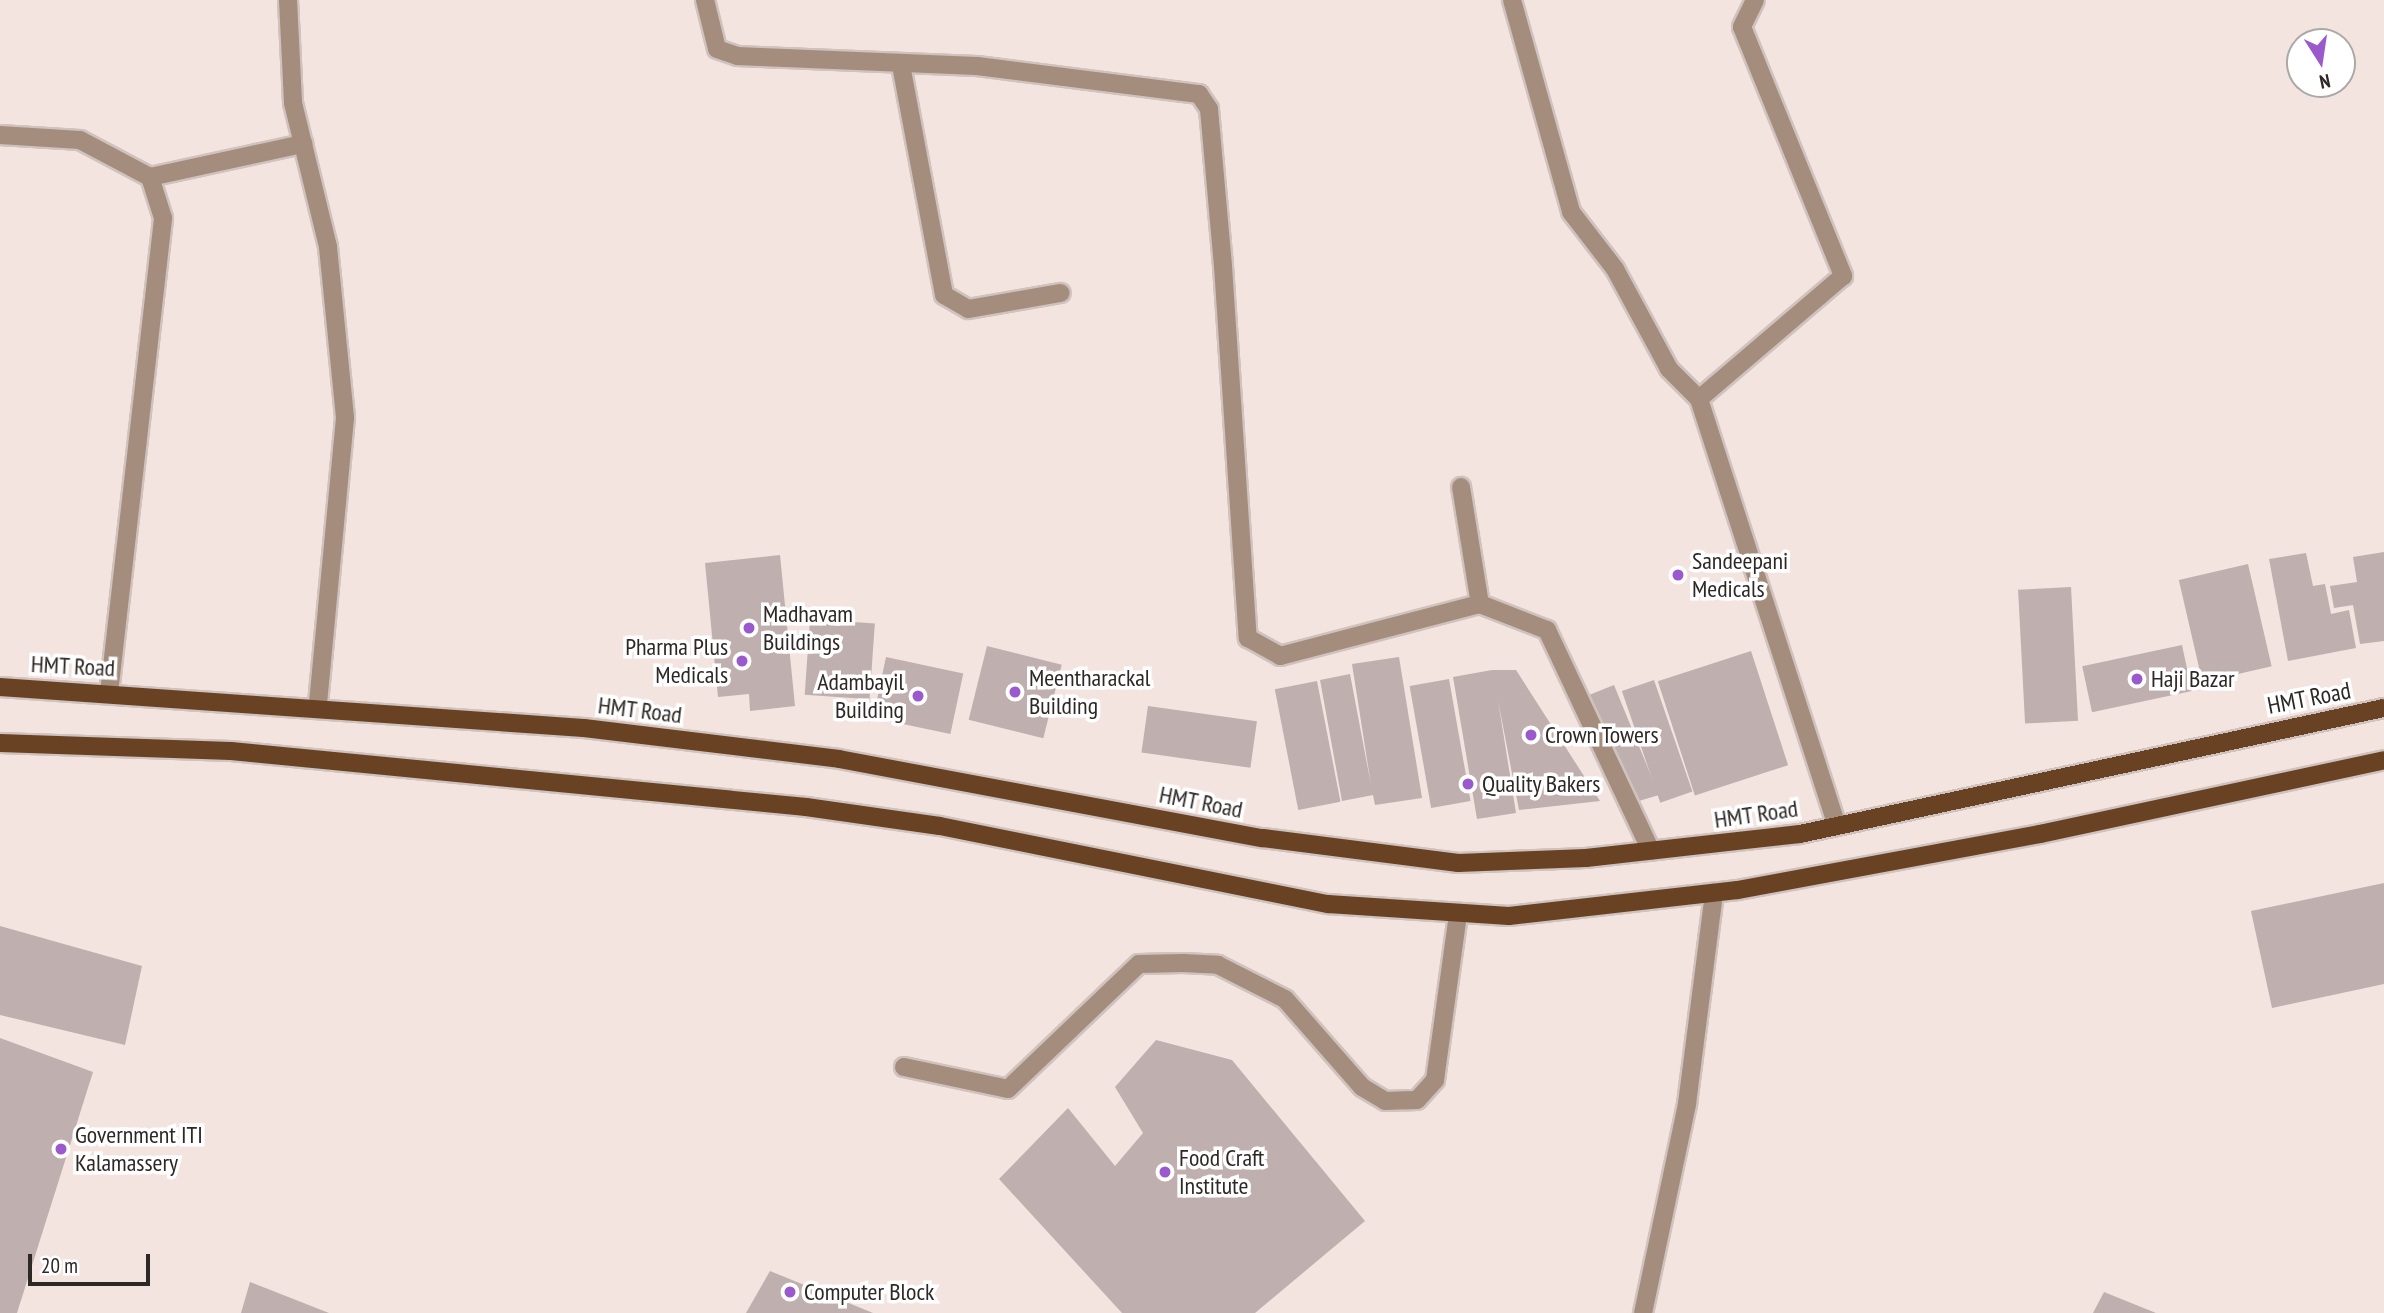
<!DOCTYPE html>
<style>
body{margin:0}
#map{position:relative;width:2384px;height:1313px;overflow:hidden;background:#f4e4df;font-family:"PT Sans Narrow",sans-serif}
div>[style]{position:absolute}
.building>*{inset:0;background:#bfafae;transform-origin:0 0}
.roads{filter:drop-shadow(2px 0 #d0c2be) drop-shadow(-2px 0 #d0c2be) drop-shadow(0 2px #d0c2be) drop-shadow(0 -2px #d0c2be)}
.lane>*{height:18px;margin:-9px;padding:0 9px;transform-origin:9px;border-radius:9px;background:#a48d7c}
.street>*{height:18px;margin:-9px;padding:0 9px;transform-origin:9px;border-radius:9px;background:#a48d7c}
.primary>*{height:18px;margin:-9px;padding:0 9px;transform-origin:9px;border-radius:9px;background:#694223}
.dots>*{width:19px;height:19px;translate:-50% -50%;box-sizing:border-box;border:4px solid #fff;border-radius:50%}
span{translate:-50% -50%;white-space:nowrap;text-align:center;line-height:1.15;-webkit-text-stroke:7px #fff;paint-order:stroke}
.poi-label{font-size:24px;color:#2d2725}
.left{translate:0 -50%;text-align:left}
.right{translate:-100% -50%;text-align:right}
.street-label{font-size:24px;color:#2d2725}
.north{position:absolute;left:2286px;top:28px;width:70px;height:70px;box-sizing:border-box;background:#fff;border:2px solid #aba9a8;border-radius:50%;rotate:168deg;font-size:19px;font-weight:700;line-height:28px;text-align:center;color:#2d2725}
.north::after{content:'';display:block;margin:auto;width:24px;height:32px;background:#9b59ce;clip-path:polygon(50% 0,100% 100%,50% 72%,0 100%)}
.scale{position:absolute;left:28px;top:1254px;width:122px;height:32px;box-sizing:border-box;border:4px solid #2d2725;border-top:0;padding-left:9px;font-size:21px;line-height:24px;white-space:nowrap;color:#2d2725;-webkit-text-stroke:5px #fff;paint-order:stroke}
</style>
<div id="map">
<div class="building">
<i style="clip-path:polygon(2384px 552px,2384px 641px,2360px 644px,2353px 605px,2334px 608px,2330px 586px,2357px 582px,2353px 557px)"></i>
<i style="clip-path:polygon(2306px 553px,2313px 586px,2325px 584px,2331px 614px,2349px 610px,2356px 648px,2288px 661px,2269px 559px)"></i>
<i style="clip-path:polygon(780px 555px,795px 706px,750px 711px,749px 694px,718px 697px,705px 563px)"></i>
<i style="left:2248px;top:564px;width:105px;height:71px;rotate:77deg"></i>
<i style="left:2071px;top:587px;width:134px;height:53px;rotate:87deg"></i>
<i style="left:810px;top:619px;width:65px;height:76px;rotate:4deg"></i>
<i style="left:2182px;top:645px;width:47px;height:102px;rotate:78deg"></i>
<i style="left:987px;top:646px;width:77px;height:76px;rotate:14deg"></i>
<i style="left:1751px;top:651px;width:120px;height:98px;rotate:72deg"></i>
<i style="left:886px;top:657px;width:79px;height:62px;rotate:12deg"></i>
<i style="clip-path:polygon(1399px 657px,1422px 798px,1375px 805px,1373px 795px,1342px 801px,1320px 680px,1350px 674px,1371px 785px,1352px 664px)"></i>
<i style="clip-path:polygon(1492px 670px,1516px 670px,1600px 801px,1519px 810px,1498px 700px,1516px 813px,1477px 819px,1453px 677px)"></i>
<i style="left:1449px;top:679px;width:124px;height:40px;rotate:80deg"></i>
<i style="left:1654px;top:680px;width:118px;height:34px;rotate:71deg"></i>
<i style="left:1317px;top:681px;width:123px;height:43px;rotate:79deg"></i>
<i style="clip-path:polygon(1614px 685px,1659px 795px,1632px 803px,1584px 697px)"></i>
<i style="left:1148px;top:706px;width:110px;height:47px;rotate:8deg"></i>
<i style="clip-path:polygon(2384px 883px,2384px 984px,2272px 1008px,2251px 911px)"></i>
<i style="clip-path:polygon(0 926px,142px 966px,125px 1045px,0 1015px)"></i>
<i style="clip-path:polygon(0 1038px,93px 1072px,17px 1313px,0 1313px)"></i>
<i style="clip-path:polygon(1156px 1040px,1232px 1060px,1365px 1221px,1255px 1313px,1122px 1313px,999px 1179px,1068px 1108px,1115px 1166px,1143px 1133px,1115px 1087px)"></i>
<i style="clip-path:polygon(770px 1271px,873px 1313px,746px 1313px)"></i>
<i style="clip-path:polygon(250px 1282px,329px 1313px,241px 1313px)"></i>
<i style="clip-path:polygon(2104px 1292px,2156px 1313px,2093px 1313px)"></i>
</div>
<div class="roads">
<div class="lane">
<i style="left:904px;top:1067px;width:106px;rotate:11.9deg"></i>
<i style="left:1008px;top:1089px;width:181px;rotate:-43.7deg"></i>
<i style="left:1139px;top:964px;width:44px;rotate:-1.3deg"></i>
<i style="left:1183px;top:963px;width:35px;rotate:3deg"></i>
<i style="left:1218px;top:965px;width:75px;rotate:26.9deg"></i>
<i style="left:1285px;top:999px;width:117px;rotate:48.8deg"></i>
<i style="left:1362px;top:1087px;width:27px;rotate:31deg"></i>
<i style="left:1385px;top:1101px;width:32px;rotate:-2deg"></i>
<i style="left:1417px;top:1100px;width:27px;rotate:-48deg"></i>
<i style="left:1435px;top:1080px;width:167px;rotate:-82.1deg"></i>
<i style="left:1643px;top:1313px;width:214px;rotate:-78.1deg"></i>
<i style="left:1687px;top:1104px;width:213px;rotate:-82.7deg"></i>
</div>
<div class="street">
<i style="left:288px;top:0;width:103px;rotate:87.2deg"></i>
<i style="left:293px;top:103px;width:148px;rotate:76.3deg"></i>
<i style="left:328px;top:247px;width:172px;rotate:84.3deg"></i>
<i style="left:345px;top:418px;width:289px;rotate:95.4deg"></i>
<i style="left:705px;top:0;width:50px;rotate:76.2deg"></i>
<i style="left:717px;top:49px;width:21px;rotate:19deg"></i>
<i style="left:737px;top:56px;width:240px;rotate:2.4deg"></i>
<i style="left:977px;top:66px;width:224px;rotate:7.2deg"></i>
<i style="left:1199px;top:94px;width:18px;rotate:56deg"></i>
<i style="left:1209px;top:109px;width:158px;rotate:84.9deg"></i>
<i style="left:1223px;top:266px;width:373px;rotate:86.2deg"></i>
<i style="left:1248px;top:638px;width:37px;rotate:29deg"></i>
<i style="left:1280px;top:656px;width:207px;rotate:-14.6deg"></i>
<i style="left:1480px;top:604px;width:72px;rotate:21.2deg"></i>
<i style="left:1547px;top:630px;width:244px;rotate:64.8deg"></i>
<i style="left:1512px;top:0;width:220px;rotate:74.4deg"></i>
<i style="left:1571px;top:212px;width:72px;rotate:52.3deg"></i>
<i style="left:1615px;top:269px;width:114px;rotate:61.6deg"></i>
<i style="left:1669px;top:369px;width:42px;rotate:45deg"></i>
<i style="left:1755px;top:0;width:30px;rotate:116deg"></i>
<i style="left:1742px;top:27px;width:269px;rotate:67.9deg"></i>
<i style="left:1843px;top:276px;width:189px;rotate:139.5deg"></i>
<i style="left:1699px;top:399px;width:449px;rotate:72.1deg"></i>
<i style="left:901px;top:65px;width:234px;rotate:79.4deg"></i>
<i style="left:944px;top:295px;width:28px;rotate:30deg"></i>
<i style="left:968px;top:309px;width:94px;rotate:-9.8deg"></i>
<i style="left:0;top:135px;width:80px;rotate:3.6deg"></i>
<i style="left:80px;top:140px;width:79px;rotate:27.9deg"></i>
<i style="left:150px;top:177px;width:157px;rotate:-12.2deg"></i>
<i style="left:1461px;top:487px;width:119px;rotate:80.8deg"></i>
<i style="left:109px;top:693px;width:478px;rotate:-83.5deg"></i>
<i style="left:163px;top:218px;width:43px;rotate:-107.6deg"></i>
</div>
<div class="primary">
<i style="left:0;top:687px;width:585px;rotate:4.02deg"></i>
<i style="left:584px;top:728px;width:257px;rotate:6.9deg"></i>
<i style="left:839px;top:759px;width:431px;rotate:10.6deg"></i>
<i style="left:1263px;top:838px;width:197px;rotate:7.3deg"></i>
<i style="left:1458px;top:863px;width:128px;rotate:-2.2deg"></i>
<i style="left:1586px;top:858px;width:215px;rotate:-6.4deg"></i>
<i style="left:1800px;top:834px;width:597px;rotate:-12.18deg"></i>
<i style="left:0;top:743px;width:231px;rotate:2deg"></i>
<i style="left:231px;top:751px;width:578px;rotate:5.56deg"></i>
<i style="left:806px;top:807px;width:135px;rotate:8.1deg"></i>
<i style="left:940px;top:826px;width:396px;rotate:11.4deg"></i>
<i style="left:1328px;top:904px;width:181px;rotate:3.8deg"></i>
<i style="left:1509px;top:916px;width:230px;rotate:-6.5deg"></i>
<i style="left:1738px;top:890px;width:307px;rotate:-10.5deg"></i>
<i style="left:2040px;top:834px;width:352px;rotate:-12.1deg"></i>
</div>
</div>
<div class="dots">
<i style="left:1678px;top:575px;background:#9b59ce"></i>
<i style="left:749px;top:628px;background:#9b59ce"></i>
<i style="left:742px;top:661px;background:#9b59ce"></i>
<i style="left:2137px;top:679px;background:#9b59ce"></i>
<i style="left:1015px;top:692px;background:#9b59ce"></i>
<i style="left:918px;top:696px;background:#9b59ce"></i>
<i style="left:1531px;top:735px;background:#9b59ce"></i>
<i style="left:1468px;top:784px;background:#9b59ce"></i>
<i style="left:61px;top:1149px;background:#9b59ce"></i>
<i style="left:1165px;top:1172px;background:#9b59ce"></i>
<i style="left:790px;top:1292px;background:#9b59ce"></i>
</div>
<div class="poi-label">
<span class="left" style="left:1692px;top:575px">Sandeepani<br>Medicals</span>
<span class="left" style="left:763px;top:628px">Madhavam<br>Buildings</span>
<span class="right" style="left:728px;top:661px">Pharma Plus<br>Medicals</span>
<span class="left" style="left:1029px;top:692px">Meentharackal<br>Building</span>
<span class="left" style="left:2151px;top:679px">Haji Bazar</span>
<span class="right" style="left:904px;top:696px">Adambayil<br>Building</span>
<span class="left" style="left:1545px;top:735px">Crown Towers</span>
<span class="left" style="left:1482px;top:784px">Quality Bakers</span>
<span class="left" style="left:75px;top:1149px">Government ITI<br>Kalamassery</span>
<span class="left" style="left:1179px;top:1172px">Food Craft<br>Institute</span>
<span class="left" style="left:804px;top:1292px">Computer Block</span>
</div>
<div class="street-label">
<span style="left:73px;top:666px;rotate:3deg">HMT Road</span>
<span style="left:2309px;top:698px;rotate:-11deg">HMT Road</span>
<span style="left:640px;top:710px;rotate:7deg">HMT Road</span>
<span style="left:1201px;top:802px;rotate:11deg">HMT Road</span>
<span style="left:1756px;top:814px;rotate:-8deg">HMT Road</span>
</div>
<div class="north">N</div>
<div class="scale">20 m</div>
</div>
